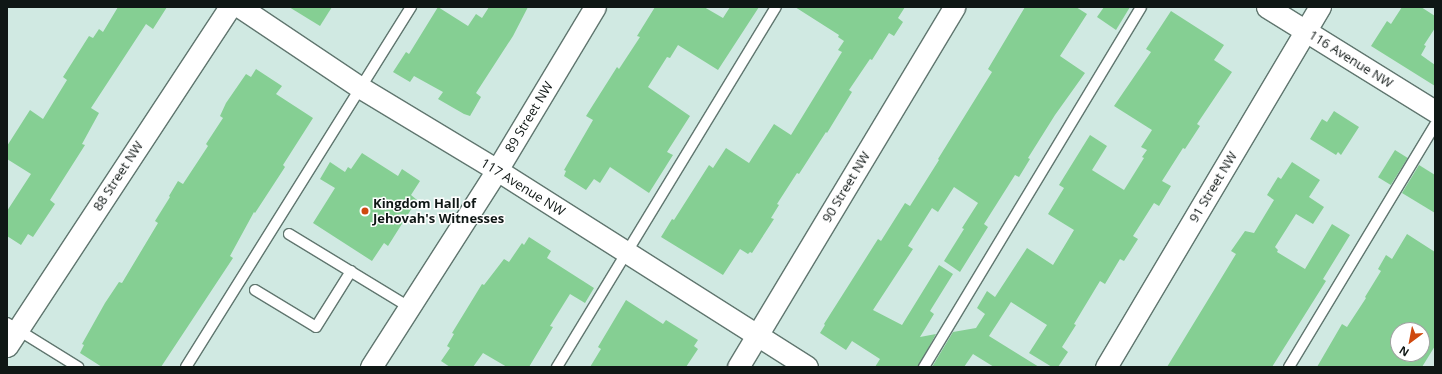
<!DOCTYPE html>
<style>
body{margin:0}
#map{position:relative;width:1442px;height:374px;overflow:hidden;background:#d0e9e2;font-family:"Open Sans",sans-serif}
div>[style]{position:absolute}
.building>*{inset:0;background:#85cf93;transform-origin:0 0}
.roads{filter:drop-shadow(1px 0 #60766f) drop-shadow(-1px 0 #60766f) drop-shadow(0 1px #60766f) drop-shadow(0 -1px #60766f)}
.lane>*{height:10px;margin:-5px;padding:0 5px;transform-origin:5px;border-radius:5px;background:#fff}
.street>*{height:21px;margin:-10.5px;padding:0 10.5px;transform-origin:10.5px;border-radius:10.5px;background:#fff}
.dots>*{width:11px;height:11px;translate:-50% -50%;box-sizing:border-box;border:2px solid #fff;border-radius:50%}
span{translate:-50% -50%;white-space:nowrap;text-align:center;line-height:1.15;-webkit-text-stroke:3px #fff;paint-order:stroke}
.street-label{font-size:13px;color:#0f1715}
.poi-label{font-size:13px;color:#0f1715;font-weight:700}
.left{translate:0 -50%;text-align:left}
.frame{position:absolute;inset:0;border:8px solid #0f1715;pointer-events:none}
.north{position:absolute;left:1390px;top:322px;width:40px;height:40px;box-sizing:border-box;background:#fff;border:1px solid #9fa2a1;border-radius:50%;rotate:212deg;font-size:11px;font-weight:700;line-height:16px;text-align:center;color:#0f1715}
.north::after{content:'';display:block;margin:auto;width:14px;height:18px;background:#cf490f;clip-path:polygon(50% 0,100% 100%,50% 72%,0 100%)}
</style>
<div id="map">
<div class="building">
<i style="clip-path:polygon(118px 7px,167px 7px,153px 29px,146px 24px,91px 108px,99px 113px,82px 144px,85px 145px,50px 200px,55px 204px,33px 237px,28px 234px,21px 245px,7px 236px,7px 211px,31px 174px,7px 159px,7px 146px,30px 110px,43px 119px,67px 80px,63px 77px,89px 36px,93px 38px,99px 29px,103px 32px)"></i>
<i style="clip-path:polygon(289px 7px,332px 7px,320px 26px)"></i>
<i style="clip-path:polygon(438px 7px,468px 26px,476px 14px,482px 18px,489px 7px,528px 7px,513px 36px,476px 93px,481px 97px,470px 116px,464px 114px,438px 99px,443px 92px,414px 76px,410px 82px,393px 72px,406px 52px,409px 54px)"></i>
<i style="clip-path:polygon(655px 7px,704px 7px,723px 18px,730px 7px,759px 7px,718px 70px,678px 45px,670px 58px,667px 57px,648px 87px,690px 116px,667px 152px,673px 155px,649px 193px,610px 167px,600px 183px,594px 179px,586px 190px,564px 176px,566px 171px,564px 170px,593px 120px,586px 116px,617px 67px,619px 69px,640px 37px,637px 36px)"></i>
<i style="clip-path:polygon(795px 7px,905px 7px,898px 18px,903px 22px,894px 36px,889px 33px,872px 60px,870px 59px,849px 90px,852px 92px,827px 133px,826px 132px,799px 174px,797px 173px,777px 204px,779px 205px,771px 218px,774px 219px,752px 253px,750px 252px,748px 254px,740px 249px,723px 275px,661px 237px,672px 219px,674px 220px,709px 165px,713px 168px,726px 148px,749px 163px,774px 124px,791px 135px,842px 52px,838px 50px,844px 41px,838px 37px,839px 35px)"></i>
<i style="clip-path:polygon(1025px 7px,1076px 7px,1087px 14px,1060px 56px,1085px 73px,1055px 115px,1028px 158px,1030px 159px,1019px 177px,1015px 175px,984px 224px,988px 227px,960px 272px,944px 261px,964px 229px,962px 228px,978px 203px,954px 187px,938px 212px,932px 208px,908px 246px,913px 249px,873px 310px,902px 325px,939px 265px,953px 274px,930px 311px,934px 314px,920px 337px,936px 334px,918px 367px,875px 367px,880px 359px,852px 341px,846px 350px,820px 333px,825px 325px,824px 324px,878px 239px,881px 241px,905px 203px,910px 206px,939px 160px,938px 159px,992px 72px,988px 69px)"></i>
<i style="clip-path:polygon(1104px 7px,1130px 7px,1116px 30px,1097px 17px)"></i>
<i style="clip-path:polygon(1402px 7px,1421px 7px,1435px 16px,1435px 28px,1424px 45px,1426px 46px,1421px 55px,1435px 65px,1435px 86px,1371px 46px,1387px 21px,1391px 24px)"></i>
<i style="clip-path:polygon(1171px 11px,1224px 45px,1214px 60px,1232px 72px,1197px 124px,1200px 126px,1185px 149px,1183px 148px,1162px 181px,1171px 186px,1159px 206px,1154px 203px,1133px 236px,1138px 239px,1124px 261px,1120px 259px,1105px 284px,1100px 281px,1074px 324px,1076px 325px,1062px 347px,1068px 352px,1058px 367px,1052px 367px,1029px 353px,1047px 325px,1011px 302px,989px 336px,1039px 367px,994px 367px,973px 354px,964px 367px,932px 367px,953px 332px,976px 328px,985px 314px,977px 308px,987px 291px,995px 297px,1027px 248px,1053px 265px,1074px 230px,1048px 214px,1064px 188px,1059px 185px,1090px 135px,1107px 146px,1092px 170px,1124px 190px,1144px 158px,1142px 157px,1147px 150px,1141px 147px,1152px 130px,1114px 106px,1151px 52px,1146px 49px)"></i>
<i style="clip-path:polygon(256px 69px,282px 86px,276px 94px,313px 118px,283px 165px,285px 167px,255px 213px,254px 212px,230px 256px,233px 258px,161px 367px,102px 367px,80px 353px,84px 345px,82px 344px,105px 303px,119px 282px,122px 283px,158px 223px,155px 221px,170px 197px,169px 196px,178px 181px,183px 184px,208px 146px,206px 144px,223px 118px,220px 116px,226px 103px,246px 74px,251px 77px)"></i>
<i style="clip-path:polygon(1334px 111px,1359px 127px,1341px 155px,1338px 152px,1336px 155px,1310px 139px,1322px 119px,1327px 122px)"></i>
<i style="left:1395px;top:150px;width:15px;height:32px;rotate:32deg"></i>
<i style="clip-path:polygon(362px 153px,398px 176px,402px 169px,420px 181px,411px 195px,417px 200px,388px 246px,384px 243px,372px 261px,313px 223px,335px 188px,320px 179px,330px 162px,345px 172px,348px 167px,351px 169px)"></i>
<i style="clip-path:polygon(1292px 162px,1320px 180px,1309px 197px,1324px 207px,1313px 224px,1296px 214px,1275px 247px,1278px 250px,1277px 252px,1305px 269px,1332px 224px,1350px 235px,1323px 279px,1326px 281px,1272px 367px,1167px 367px,1236px 254px,1231px 251px,1245px 231px,1254px 233px,1274px 200px,1267px 195px,1278px 177px,1281px 179px)"></i>
<i style="clip-path:polygon(1419px 165px,1435px 175px,1435px 213px,1402px 193px)"></i>
<i style="clip-path:polygon(evenodd,1407px 234px,1435px 252px,1435px 346px,1422px 367px,1317px 367px,1342px 324px,1347px 327px,1366px 298px,1365px 297px,1381px 271px,1378px 269px,1386px 255px,1392px 259px,1407px 234px,1398px 330px,1422px 330px,1422px 354px,1398px 354px,1398px 330px)"></i>
<i style="clip-path:polygon(529px 237px,551px 251px,547px 258px,594px 288px,585px 303px,570px 294px,550px 326px,553px 327px,529px 367px,507px 367px,483px 353px,473px 367px,450px 367px,441px 361px,450px 348px,447px 346px,454px 334px,452px 333px,482px 284px,484px 285px,504px 259px,509px 262px,522px 243px,524px 245px)"></i>
<i style="clip-path:polygon(626px 300px,663px 324px,666px 320px,698px 340px,694px 346px,698px 349px,686px 367px,590px 367px,601px 349px,598px 347px)"></i>
</div>
<div class="roads">
<div class="lane">
<i style="left:289px;top:234px;width:140px;rotate:31.3deg"></i>
<i style="left:255px;top:290px;width:71px;rotate:31.2deg"></i>
<i style="left:316px;top:327px;width:66px;rotate:-58deg"></i>
<i style="left:7px;top:323px;width:84px;rotate:31.8deg"></i>
<i style="left:186px;top:367px;width:425px;rotate:-58deg"></i>
<i style="left:557px;top:367px;width:421px;rotate:-58.7deg"></i>
<i style="left:924px;top:367px;width:420px;rotate:-58.9deg"></i>
<i style="left:1289px;top:367px;width:283px;rotate:-58.9deg"></i>
</div>
<div class="street">
<i style="left:240px;top:7px;width:146px;rotate:33.8deg"></i>
<i style="left:361px;top:88px;width:159px;rotate:31.1deg"></i>
<i style="left:497px;top:170px;width:367px;rotate:32.4deg"></i>
<i style="left:1267px;top:7px;width:198px;rotate:31.8deg"></i>
<i style="left:7px;top:346px;width:406px;rotate:-56.7deg"></i>
<i style="left:371px;top:367px;width:234px;rotate:-57.4deg"></i>
<i style="left:497px;top:170px;width:190px;rotate:-59deg"></i>
<i style="left:738px;top:367px;width:420px;rotate:-59deg"></i>
<i style="left:1106px;top:367px;width:419px;rotate:-59.3deg"></i>
</div>
</div>
<div class="dots">
<i style="left:365px;top:211px;background:#cf490f"></i>
</div>
<div class="street-label">
<span style="left:1351px;top:59px;rotate:32deg">116 Avenue NW</span>
<span style="left:529px;top:117px;rotate:-59deg">89 Street NW</span>
<span style="left:118px;top:176px;rotate:-57deg">88 Street NW</span>
<span style="left:523px;top:187px;rotate:32deg">117 Avenue NW</span>
<span style="left:846px;top:187px;rotate:-59deg">90 Street NW</span>
<span style="left:1213px;top:187px;rotate:-59deg">91 Street NW</span>
</div>
<div class="poi-label">
<span class="left" style="left:373px;top:211px">Kingdom Hall of<br>Jehovah's Witnesses</span>
</div>
<div class="frame"></div>
<div class="north">N</div>
</div>
